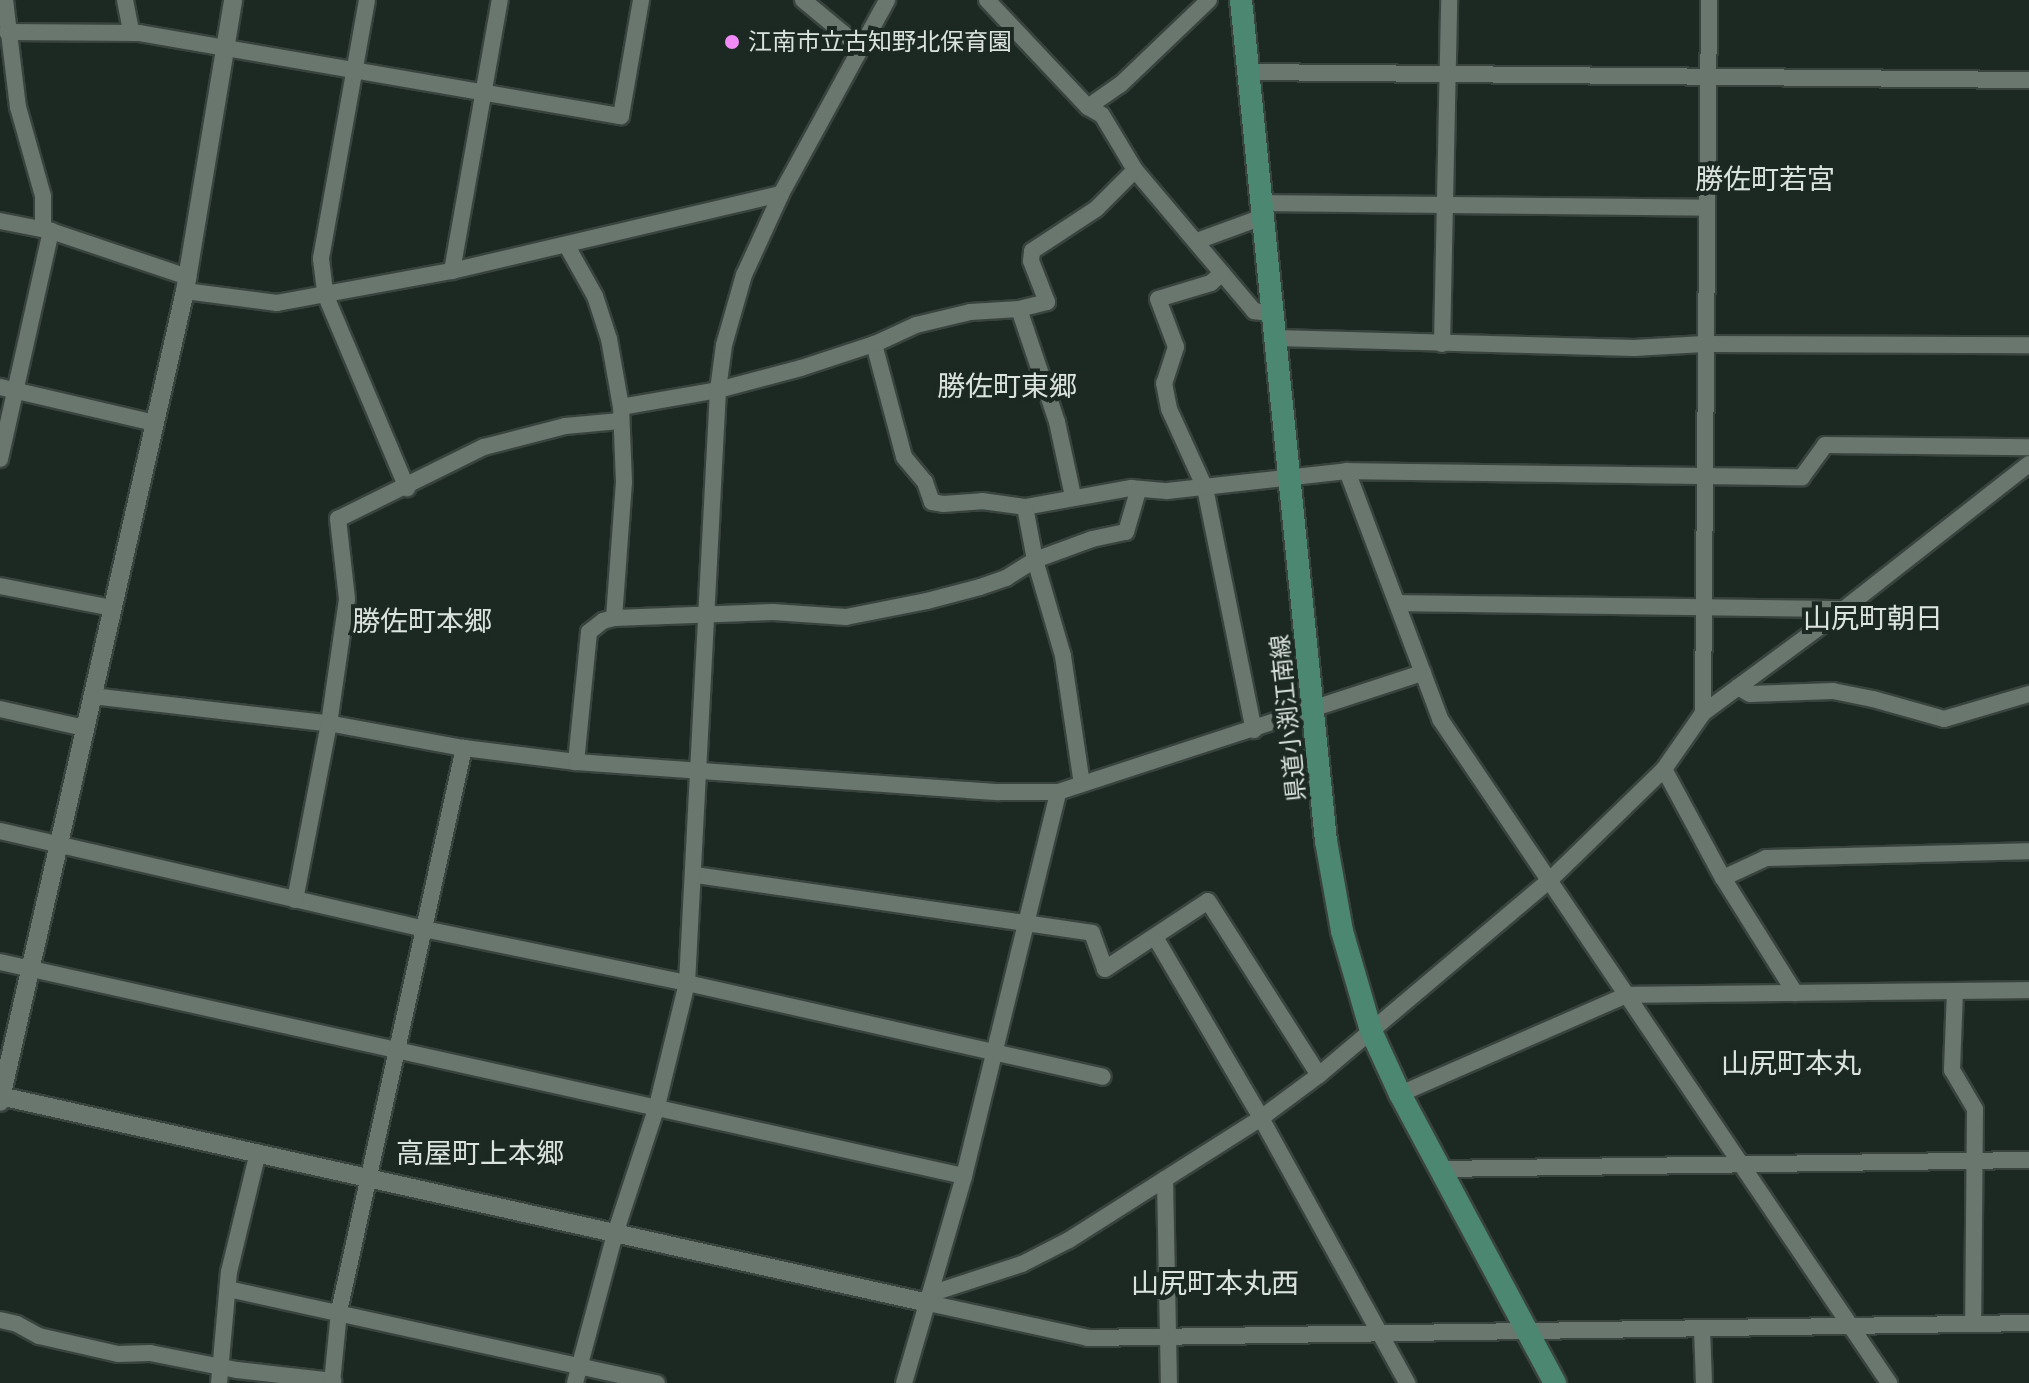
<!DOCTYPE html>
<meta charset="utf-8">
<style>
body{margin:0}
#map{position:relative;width:2029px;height:1383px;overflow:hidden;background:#1c2822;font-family:Raleway,"Noto Sans JP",sans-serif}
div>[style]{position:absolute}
.roads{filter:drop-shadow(2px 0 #39433e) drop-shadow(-2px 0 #39433e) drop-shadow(0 2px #39433e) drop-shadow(0 -2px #39433e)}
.minor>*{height:16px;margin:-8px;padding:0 8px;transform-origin:8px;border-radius:8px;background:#69776f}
.tertiary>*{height:18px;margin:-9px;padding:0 9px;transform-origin:9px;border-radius:9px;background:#69776f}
.secondary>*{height:22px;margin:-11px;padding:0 11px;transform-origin:11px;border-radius:11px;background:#4c8771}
.dots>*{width:22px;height:22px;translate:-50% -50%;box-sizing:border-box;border:4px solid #1c2822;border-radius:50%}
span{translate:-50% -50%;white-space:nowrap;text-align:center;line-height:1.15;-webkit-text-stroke:8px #1c2822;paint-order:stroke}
.poi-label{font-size:24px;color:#dbe3de}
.left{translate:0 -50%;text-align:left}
.street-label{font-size:24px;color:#dbe3de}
.quarter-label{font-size:28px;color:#dbe3de}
</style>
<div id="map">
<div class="roads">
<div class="minor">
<i style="left:5px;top:0;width:108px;rotate:83.1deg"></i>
<i style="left:18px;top:107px;width:92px;rotate:74.3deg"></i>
<i style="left:43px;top:196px;width:33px;rotate:90deg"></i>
<i style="left:125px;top:0;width:33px;rotate:79deg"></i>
<i style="left:367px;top:0;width:263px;rotate:100.1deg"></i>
<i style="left:321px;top:259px;width:35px;rotate:83deg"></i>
<i style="left:325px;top:294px;width:211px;rotate:67.1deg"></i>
<i style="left:803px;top:0;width:75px;rotate:39.6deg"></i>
<i style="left:987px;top:0;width:147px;rotate:46.7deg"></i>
<i style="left:1088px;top:107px;width:16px;rotate:30deg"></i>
<i style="left:1102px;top:115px;width:64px;rotate:59deg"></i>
<i style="left:1135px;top:170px;width:185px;rotate:49.8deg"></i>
<i style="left:1254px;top:311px;width:21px;rotate:8deg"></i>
<i style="left:7px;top:32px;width:132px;rotate:0.4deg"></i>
<i style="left:139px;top:33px;width:489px;rotate:9.8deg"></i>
<i style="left:621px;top:116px;width:118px;rotate:-80.2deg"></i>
<i style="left:1249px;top:72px;width:780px;rotate:0.59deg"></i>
<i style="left:1088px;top:107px;width:39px;rotate:-35deg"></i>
<i style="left:1120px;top:85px;width:123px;rotate:-43.7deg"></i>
<i style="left:1263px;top:203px;width:443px;rotate:0.6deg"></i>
<i style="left:0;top:221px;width:52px;rotate:11.1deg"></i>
<i style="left:51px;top:231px;width:145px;rotate:18.6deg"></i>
<i style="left:1197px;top:241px;width:72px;rotate:-20.2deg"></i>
<i style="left:567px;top:246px;width:57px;rotate:60.8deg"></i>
<i style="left:595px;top:296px;width:45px;rotate:72deg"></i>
<i style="left:609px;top:339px;width:69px;rotate:80deg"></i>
<i style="left:621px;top:407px;width:75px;rotate:87.7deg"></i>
<i style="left:624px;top:482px;width:136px;rotate:94.2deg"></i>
<i style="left:614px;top:618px;width:11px;rotate:165deg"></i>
<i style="left:603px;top:621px;width:18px;rotate:142deg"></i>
<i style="left:589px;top:632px;width:131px;rotate:95.7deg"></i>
<i style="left:452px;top:271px;width:275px;rotate:-80deg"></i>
<i style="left:1222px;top:273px;width:15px;rotate:138deg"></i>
<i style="left:1211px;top:283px;width:55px;rotate:163.2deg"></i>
<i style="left:1158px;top:299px;width:51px;rotate:69.4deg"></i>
<i style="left:1176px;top:347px;width:38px;rotate:108deg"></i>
<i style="left:1164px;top:383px;width:26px;rotate:79deg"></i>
<i style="left:1169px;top:409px;width:87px;rotate:65.5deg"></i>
<i style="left:1205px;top:488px;width:247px;rotate:78.6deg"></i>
<i style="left:185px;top:291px;width:93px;rotate:7.4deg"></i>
<i style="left:277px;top:303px;width:178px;rotate:-10.4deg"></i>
<i style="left:452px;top:271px;width:338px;rotate:-13.2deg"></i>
<i style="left:1019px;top:309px;width:119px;rotate:71.4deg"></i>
<i style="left:1057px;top:422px;width:76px;rotate:77.8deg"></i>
<i style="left:1277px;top:338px;width:357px;rotate:1.6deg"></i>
<i style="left:1634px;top:348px;width:70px;rotate:-3.3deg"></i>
<i style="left:1704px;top:344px;width:325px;rotate:0.2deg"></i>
<i style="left:874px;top:344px;width:117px;rotate:75.1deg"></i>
<i style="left:904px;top:457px;width:33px;rotate:50deg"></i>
<i style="left:925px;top:482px;width:21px;rotate:71deg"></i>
<i style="left:932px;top:502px;width:11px;rotate:10deg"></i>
<i style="left:943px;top:504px;width:39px;rotate:-4deg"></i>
<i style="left:982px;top:501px;width:43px;rotate:7.9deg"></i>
<i style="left:1025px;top:507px;width:108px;rotate:-10.2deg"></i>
<i style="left:1131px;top:488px;width:36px;rotate:5deg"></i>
<i style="left:1167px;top:491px;width:181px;rotate:-6.3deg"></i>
<i style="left:1347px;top:471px;width:455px;rotate:0.8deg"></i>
<i style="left:1802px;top:477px;width:39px;rotate:-54deg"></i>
<i style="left:1825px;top:445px;width:204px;rotate:0.6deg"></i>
<i style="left:1442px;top:344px;width:344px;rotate:-88.8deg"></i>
<i style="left:0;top:387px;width:159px;rotate:13.1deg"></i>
<i style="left:621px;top:407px;width:98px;rotate:-9.9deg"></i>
<i style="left:718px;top:390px;width:86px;rotate:-14.8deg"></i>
<i style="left:801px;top:368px;width:80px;rotate:-18.2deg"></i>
<i style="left:877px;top:343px;width:43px;rotate:-24.8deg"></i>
<i style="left:916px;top:325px;width:56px;rotate:-13.5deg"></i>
<i style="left:970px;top:312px;width:49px;rotate:-3.5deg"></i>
<i style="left:1019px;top:309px;width:29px;rotate:-14deg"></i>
<i style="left:1047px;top:302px;width:44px;rotate:-111.3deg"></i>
<i style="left:1031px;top:261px;width:10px;rotate:-84deg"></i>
<i style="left:1032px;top:251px;width:77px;rotate:-33.3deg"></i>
<i style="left:1096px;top:209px;width:55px;rotate:-45deg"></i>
<i style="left:0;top:459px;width:234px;rotate:-77.4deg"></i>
<i style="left:1347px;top:471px;width:265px;rotate:69.4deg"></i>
<i style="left:1440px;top:719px;width:802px;rotate:55.93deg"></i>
<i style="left:1025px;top:507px;width:54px;rotate:79.3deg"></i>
<i style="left:1035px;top:560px;width:100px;rotate:73.7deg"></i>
<i style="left:1063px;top:656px;width:129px;rotate:81.6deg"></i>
<i style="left:0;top:586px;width:114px;rotate:11.1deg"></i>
<i style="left:1399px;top:603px;width:445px;rotate:0.8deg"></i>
<i style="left:614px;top:618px;width:159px;rotate:-2.2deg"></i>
<i style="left:773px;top:612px;width:73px;rotate:3.9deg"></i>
<i style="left:846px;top:617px;width:83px;rotate:-11.2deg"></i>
<i style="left:927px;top:601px;width:55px;rotate:-14.8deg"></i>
<i style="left:980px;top:587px;width:28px;rotate:-19deg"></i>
<i style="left:1006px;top:578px;width:34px;rotate:-32deg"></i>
<i style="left:1035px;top:560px;width:61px;rotate:-20.2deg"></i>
<i style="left:1092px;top:539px;width:35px;rotate:-12deg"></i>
<i style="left:1126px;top:532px;width:43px;rotate:-73.7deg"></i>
<i style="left:1738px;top:687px;width:14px;rotate:30deg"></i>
<i style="left:1750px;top:694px;width:83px;rotate:-2.1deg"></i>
<i style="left:1833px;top:691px;width:41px;rotate:11.3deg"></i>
<i style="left:1873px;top:699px;width:74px;rotate:15.7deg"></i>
<i style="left:1944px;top:719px;width:89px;rotate:-16.4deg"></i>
<i style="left:92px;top:696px;width:243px;rotate:6.6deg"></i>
<i style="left:333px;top:724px;width:133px;rotate:10.4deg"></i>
<i style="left:464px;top:748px;width:113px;rotate:7.1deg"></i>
<i style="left:576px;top:762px;width:424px;rotate:4.1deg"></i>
<i style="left:999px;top:792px;width:59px"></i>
<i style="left:1058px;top:792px;width:384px;rotate:-18.1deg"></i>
<i style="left:0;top:709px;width:86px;rotate:12.7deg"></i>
<i style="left:1703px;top:713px;width:713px;rotate:-89.52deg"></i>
<i style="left:1664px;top:769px;width:124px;rotate:61.6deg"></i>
<i style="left:1723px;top:878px;width:136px;rotate:57.9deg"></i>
<i style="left:0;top:831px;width:435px;rotate:13deg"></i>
<i style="left:424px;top:929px;width:268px;rotate:11.6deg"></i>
<i style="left:687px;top:983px;width:426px;rotate:12.7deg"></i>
<i style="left:696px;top:875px;width:400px;rotate:8.3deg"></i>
<i style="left:1092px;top:933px;width:38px;rotate:70deg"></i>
<i style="left:1105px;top:969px;width:123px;rotate:-33.4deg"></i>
<i style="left:1208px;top:901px;width:206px;rotate:57.5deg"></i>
<i style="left:1723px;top:878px;width:47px;rotate:-24.9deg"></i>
<i style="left:1766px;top:858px;width:263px;rotate:-1.5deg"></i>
<i style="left:295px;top:900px;width:179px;rotate:-79.1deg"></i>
<i style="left:329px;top:724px;width:126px;rotate:-81.8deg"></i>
<i style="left:347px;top:599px;width:81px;rotate:-96.4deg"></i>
<i style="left:338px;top:519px;width:163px;rotate:-26.3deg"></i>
<i style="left:484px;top:447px;width:84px;rotate:-14.5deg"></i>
<i style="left:565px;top:426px;width:55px;rotate:-5.2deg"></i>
<i style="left:1155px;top:937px;width:210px;rotate:59.6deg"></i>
<i style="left:1261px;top:1118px;width:303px;rotate:61.1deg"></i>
<i style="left:0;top:962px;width:987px;rotate:12.52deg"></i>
<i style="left:1955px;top:991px;width:79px;rotate:92.2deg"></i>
<i style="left:1952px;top:1070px;width:45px;rotate:59.5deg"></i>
<i style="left:1975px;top:1109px;width:215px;rotate:90.5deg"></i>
<i style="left:1400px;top:1094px;width:248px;rotate:-23.6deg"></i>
<i style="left:1627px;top:995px;width:402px;rotate:-0.7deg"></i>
<i style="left:1440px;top:1169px;width:589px;rotate:-0.88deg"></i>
<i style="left:1165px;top:1179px;width:204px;rotate:88.9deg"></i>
<i style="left:228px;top:1289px;width:439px;rotate:12.4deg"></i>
<i style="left:930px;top:1294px;width:97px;rotate:-18.1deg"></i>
<i style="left:1022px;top:1264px;width:53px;rotate:-27.1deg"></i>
<i style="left:1069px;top:1240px;width:227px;rotate:-32.4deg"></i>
<i style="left:1261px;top:1118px;width:72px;rotate:-36.6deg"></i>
<i style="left:1319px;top:1075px;width:302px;rotate:-40.2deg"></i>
<i style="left:1550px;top:880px;width:159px;rotate:-44.2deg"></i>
<i style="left:1664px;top:769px;width:68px;rotate:-55.1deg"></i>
<i style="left:1703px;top:713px;width:175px;rotate:-36.4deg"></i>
<i style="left:1844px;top:609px;width:235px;rotate:-38.1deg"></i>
<i style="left:928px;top:1303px;width:164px;rotate:12.3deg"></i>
<i style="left:1088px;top:1338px;width:941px;rotate:-0.91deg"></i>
<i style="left:0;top:1320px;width:17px;rotate:13deg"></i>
<i style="left:17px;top:1324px;width:25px;rotate:29deg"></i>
<i style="left:39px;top:1336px;width:81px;rotate:12.8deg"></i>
<i style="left:118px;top:1354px;width:32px;rotate:-2deg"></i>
<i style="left:150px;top:1353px;width:89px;rotate:11.1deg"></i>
<i style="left:237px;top:1370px;width:97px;rotate:6.5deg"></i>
<i style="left:1702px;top:1329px;width:54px;rotate:87.9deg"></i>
<i style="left:219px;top:1383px;width:111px;rotate:-84.9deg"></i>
<i style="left:229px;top:1272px;width:123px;rotate:-76.4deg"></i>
<i style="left:332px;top:1383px;width:72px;rotate:-84.4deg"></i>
<i style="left:339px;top:1311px;width:577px;rotate:-77.48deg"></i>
<i style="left:575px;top:1383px;width:154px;rotate:-75deg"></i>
<i style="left:615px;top:1234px;width:135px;rotate:-71.8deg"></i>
<i style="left:657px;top:1106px;width:127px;rotate:-76.3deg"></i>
<i style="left:687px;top:983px;width:594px;rotate:-87.01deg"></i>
<i style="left:718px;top:390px;width:45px;rotate:-82.4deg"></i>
<i style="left:724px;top:345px;width:73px;rotate:-74.1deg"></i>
<i style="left:744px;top:275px;width:89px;rotate:-65.4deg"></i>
<i style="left:781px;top:194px;width:221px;rotate:-61.3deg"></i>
<i style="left:904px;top:1383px;width:216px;rotate:-73.8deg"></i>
<i style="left:964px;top:1176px;width:395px;rotate:-76.2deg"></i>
</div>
<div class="tertiary">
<i style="left:0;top:1096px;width:951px;rotate:12.57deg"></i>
<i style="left:0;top:1102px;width:832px;rotate:-77.15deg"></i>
<i style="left:185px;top:291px;width:295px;rotate:-80.6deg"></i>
</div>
<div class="secondary">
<i style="left:1241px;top:0;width:845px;rotate:84.23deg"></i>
<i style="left:1326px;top:841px;width:91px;rotate:79.9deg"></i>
<i style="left:1342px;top:931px;width:104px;rotate:73.8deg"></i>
<i style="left:1371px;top:1031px;width:69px;rotate:65.3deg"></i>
<i style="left:1400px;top:1094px;width:328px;rotate:61.8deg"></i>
</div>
</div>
<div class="dots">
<i style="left:732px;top:42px;background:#f08bf5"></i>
</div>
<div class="poi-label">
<span class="left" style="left:748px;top:42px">江南市立古知野北保育園</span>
</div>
<div class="street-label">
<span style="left:1288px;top:718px;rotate:-96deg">県道小渕江南線</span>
</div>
<div class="quarter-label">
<span style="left:1765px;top:180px">勝佐町若宮</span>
<span style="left:1007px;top:387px">勝佐町東郷</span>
<span style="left:1873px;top:619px">山尻町朝日</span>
<span style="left:422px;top:622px">勝佐町本郷</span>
<span style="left:1791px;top:1064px">山尻町本丸</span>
<span style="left:480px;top:1154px">高屋町上本郷</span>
<span style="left:1215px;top:1284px">山尻町本丸西</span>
</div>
</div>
